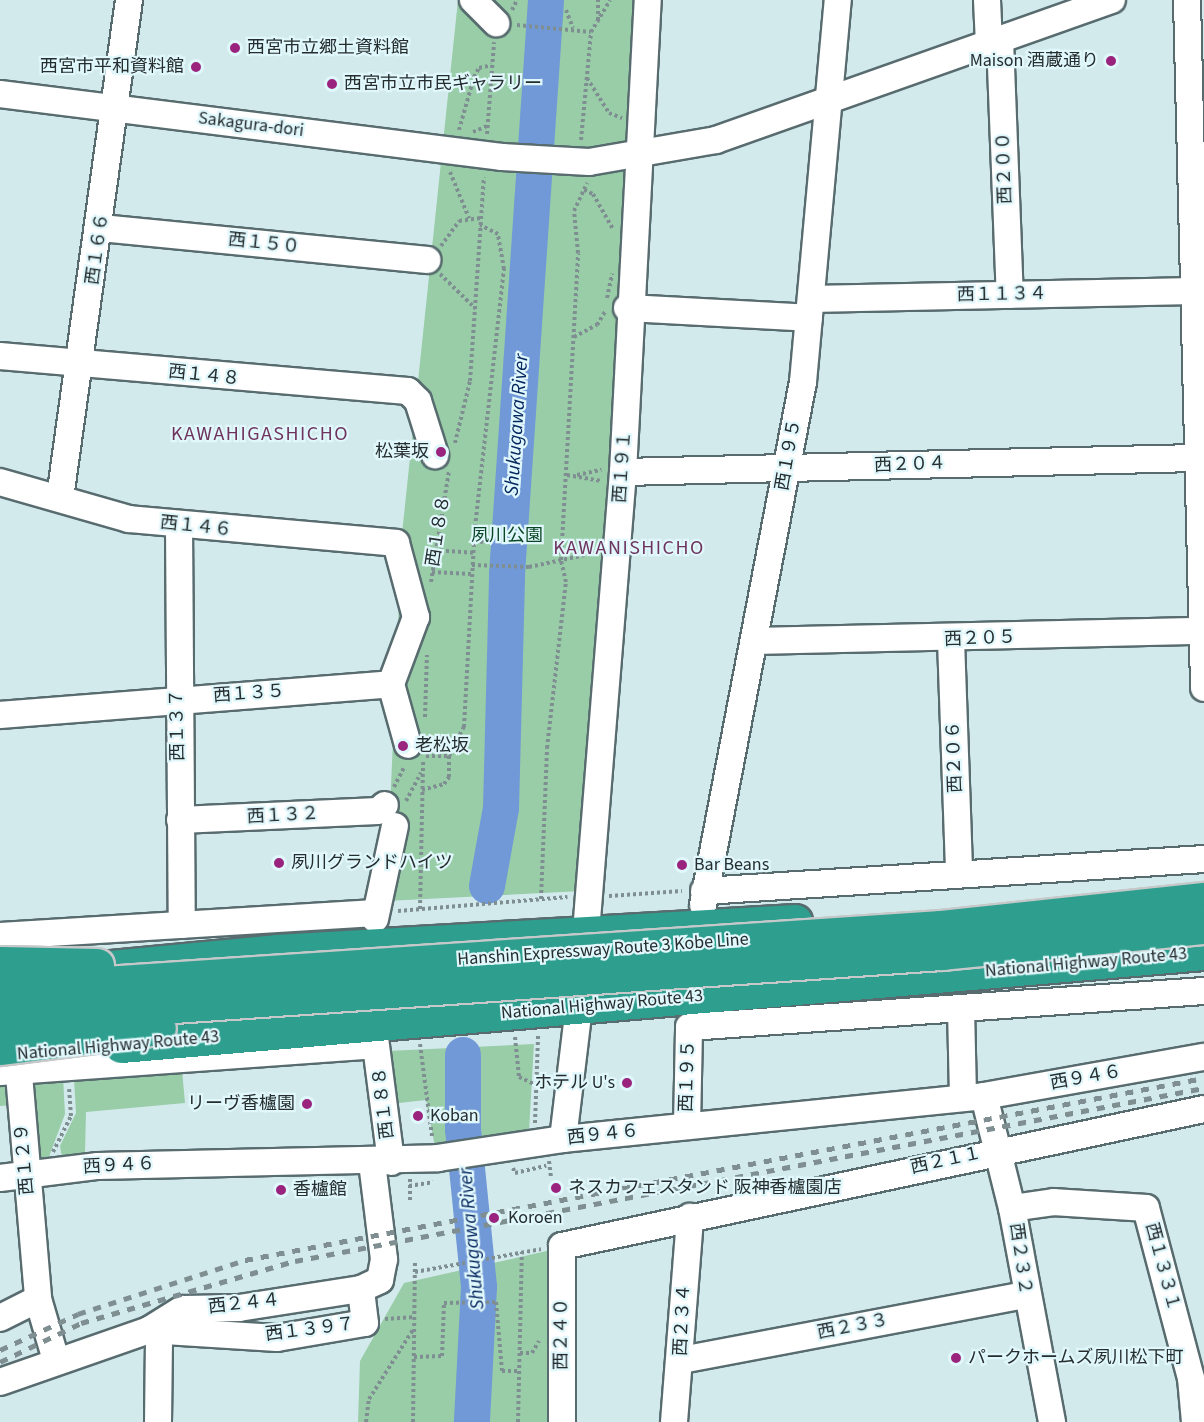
<!DOCTYPE html>
<meta charset="utf-8">
<style>
body{margin:0}
#map{position:relative;width:1204px;height:1422px;overflow:hidden;background:#d3eaed;font-family:"Source Sans 3","Noto Sans JP",sans-serif}
div>[style]{position:absolute}
.green>*{inset:0;background:#98cda8}
.river>*{height:36px;margin:-18px;padding:0 18px;transform-origin:18px;border-radius:18px;background:#7198d7}
.path>*{height:4px;margin-top:-2px;transform-origin:0;background:repeating-linear-gradient(90deg,#7f8f91 0 3px,transparent 0 6px)}
.roads{filter:drop-shadow(2px 0 #586c6f) drop-shadow(-2px 0 #586c6f) drop-shadow(0 2px #586c6f) drop-shadow(0 -2px #586c6f)}
.minor>*{height:26px;margin:-13px;padding:0 13px;transform-origin:13px;border-radius:13px;background:#fff}
.highway>*{height:33px;margin:-16.5px;padding:0 16.5px;transform-origin:16.5px;border-radius:16.5px;background:#2e9f8e}
.rail>*{height:4.5px;margin-top:-2.25px;transform-origin:0;background:repeating-linear-gradient(90deg,#7f8f91 0 8px,transparent 0 16px)}
.bridges{filter:drop-shadow(2px 0 #c6c8c9) drop-shadow(-2px 0 #c6c8c9) drop-shadow(0 2px #c6c8c9) drop-shadow(0 -2px #c6c8c9)}
.highway-bridge>*{height:33px;margin:-16.5px;padding:0 16.5px;transform-origin:16.5px;border-radius:16.5px;background:#2e9f8e}
.dots>*{width:16px;height:16px;translate:-50% -50%;box-sizing:border-box;border:3px solid #e0f7fb;border-radius:50%}
span{translate:-50% -50%;white-space:nowrap;text-align:center;line-height:1.15;-webkit-text-stroke:4.5px #e0f7fb;paint-order:stroke}
.poi-label{font-size:18px;color:#252d2f}
.left{translate:0 -50%;text-align:left}
.right{translate:-100% -50%;text-align:right}
.street-label{font-size:18px;color:#252d2f}
.park-label{font-size:18px;color:#0a4525}
.water-label{font-size:20px;color:#05275f;font-style:italic}
.neighbourhood-label{font-size:20px;color:#6f345e;letter-spacing:1.5px}
</style>
<div id="map">
<div class="green">
<i style="clip-path:polygon(458px 0,640px 0,613px 520px,581px 891px,386px 901px,402px 534px)"></i>
<i style="clip-path:polygon(534px 1044px,529px 1131px,435px 1147px,426px 1100px,399px 1103px,387px 1051px)"></i>
<i style="clip-path:polygon(182px 1070px,185px 1103px,86px 1112px,85px 1154px,62px 1158px,60px 1146px,76px 1113px,74px 1079px)"></i>
<i style="clip-path:polygon(63px 1077px,65px 1114px,47px 1162px,35px 1163px,28px 1080px)"></i>
<i style="clip-path:polygon(9px 1081px,12px 1105px,0 1106px,0 1082px)"></i>
<i style="clip-path:polygon(551px 1250px,556px 1422px,358px 1422px,360px 1361px,404px 1283px)"></i>
</div>
<div class="river">
<i style="left:487px;top:886px;width:79px;rotate:-79.8deg"></i>
<i style="left:501px;top:808px;width:234px;rotate:-88.5deg"></i>
<i style="left:507px;top:574px;width:575px;rotate:-86.11deg"></i>
<i style="left:463px;top:1055px;width:74px;rotate:90deg"></i>
<i style="left:463px;top:1129px;width:159px;rotate:84.2deg"></i>
<i style="left:479px;top:1287px;width:135px;rotate:93deg"></i>
</div>
<div class="path">
<i style="left:512px;top:10px;width:11px;rotate:-63deg"></i>
<i style="left:566px;top:10px;width:19px;rotate:69deg"></i>
<i style="left:598px;top:20px;width:20px;rotate:-90deg"></i>
<i style="left:517px;top:25px;width:74px;rotate:5.4deg"></i>
<i style="left:587px;top:78px;width:41px;rotate:57.8deg"></i>
<i style="left:609px;top:113px;width:14px;rotate:21deg"></i>
<i style="left:459px;top:130px;width:55px;rotate:-74.2deg"></i>
<i style="left:474px;top:77px;width:10px;rotate:-61deg"></i>
<i style="left:479px;top:68px;width:13px;rotate:-13deg"></i>
<i style="left:473px;top:132px;width:15px;rotate:-23deg"></i>
<i style="left:487px;top:134px;width:92px;rotate:-85.6deg"></i>
<i style="left:581px;top:140px;width:108px;rotate:-84.7deg"></i>
<i style="left:591px;top:32px;width:37px;rotate:-59deg"></i>
<i style="left:450px;top:172px;width:50px;rotate:67.6deg"></i>
<i style="left:584px;top:190px;width:10px;rotate:24deg"></i>
<i style="left:593px;top:194px;width:40px;rotate:60.3deg"></i>
<i style="left:441px;top:246px;width:31px;rotate:-54deg"></i>
<i style="left:459px;top:221px;width:22px;rotate:-8deg"></i>
<i style="left:440px;top:274px;width:50px;rotate:44.2deg"></i>
<i style="left:607px;top:298px;width:25px;rotate:-78deg"></i>
<i style="left:574px;top:337px;width:26px;rotate:-28deg"></i>
<i style="left:597px;top:325px;width:17px;rotate:-59deg"></i>
<i style="left:455px;top:443px;width:64px;rotate:-76.4deg"></i>
<i style="left:470px;top:381px;width:204px;rotate:-86.1deg"></i>
<i style="left:567px;top:475px;width:35px;rotate:10deg"></i>
<i style="left:577px;top:475px;width:25px;rotate:-12deg"></i>
<i style="left:474px;top:541px;width:10px;rotate:6deg"></i>
<i style="left:484px;top:542px;width:9px;rotate:-90deg"></i>
<i style="left:434px;top:550px;width:39px;rotate:4deg"></i>
<i style="left:472px;top:565px;width:57px;rotate:2deg"></i>
<i style="left:529px;top:567px;width:67px;rotate:-12deg"></i>
<i style="left:432px;top:572px;width:39px;rotate:3deg"></i>
<i style="left:431px;top:582px;width:112px;rotate:-80.8deg"></i>
<i style="left:425px;top:717px;width:62px;rotate:-88.2deg"></i>
<i style="left:426px;top:756px;width:23px"></i>
<i style="left:394px;top:787px;width:22px;rotate:-63deg"></i>
<i style="left:422px;top:790px;width:23px;rotate:-15deg"></i>
<i style="left:444px;top:784px;width:9px;rotate:-54deg"></i>
<i style="left:449px;top:777px;width:21px;rotate:-90deg"></i>
<i style="left:449px;top:756px;width:33px;rotate:-63deg"></i>
<i style="left:464px;top:727px;width:200px;rotate:-86.9deg"></i>
<i style="left:475px;top:527px;width:260px;rotate:-83.6deg"></i>
<i style="left:504px;top:269px;width:36px;rotate:-100deg"></i>
<i style="left:498px;top:234px;width:20px;rotate:-153deg"></i>
<i style="left:406px;top:801px;width:32px;rotate:-62deg"></i>
<i style="left:609px;top:896px;width:73px;rotate:-3.9deg"></i>
<i style="left:541px;top:899px;width:151px;rotate:-87.7deg"></i>
<i style="left:547px;top:748px;width:167px;rotate:-83.5deg"></i>
<i style="left:566px;top:582px;width:23px;rotate:-103deg"></i>
<i style="left:561px;top:560px;width:307px;rotate:-86.8deg"></i>
<i style="left:578px;top:253px;width:42px;rotate:-95.4deg"></i>
<i style="left:574px;top:211px;width:31px;rotate:-65deg"></i>
<i style="left:420px;top:909px;width:149px;rotate:-88.8deg"></i>
<i style="left:398px;top:911px;width:170px;rotate:-4.7deg"></i>
<i style="left:515px;top:1037px;width:40px;rotate:84.3deg"></i>
<i style="left:519px;top:1077px;width:19px;rotate:25deg"></i>
<i style="left:420px;top:1044px;width:94px;rotate:82.6deg"></i>
<i style="left:535px;top:1123px;width:88px;rotate:-88deg"></i>
<i style="left:53px;top:1152px;width:40px;rotate:-63.4deg"></i>
<i style="left:71px;top:1116px;width:27px;rotate:-94deg"></i>
<i style="left:549px;top:1161px;width:17px;rotate:83deg"></i>
<i style="left:513px;top:1168px;width:5px;rotate:68deg"></i>
<i style="left:515px;top:1173px;width:32px;rotate:-13deg"></i>
<i style="left:410px;top:1179px;width:21px;rotate:90deg"></i>
<i style="left:409px;top:1186px;width:24px;rotate:-9deg"></i>
<i style="left:415px;top:1272px;width:128px;rotate:-10.3deg"></i>
<i style="left:385px;top:1319px;width:30px;rotate:-4deg"></i>
<i style="left:520px;top:1353px;width:12px"></i>
<i style="left:532px;top:1353px;width:14px;rotate:-60deg"></i>
<i style="left:414px;top:1357px;width:28px;rotate:-2deg"></i>
<i style="left:442px;top:1356px;width:53px;rotate:-87.8deg"></i>
<i style="left:444px;top:1303px;width:52px;rotate:-1.1deg"></i>
<i style="left:496px;top:1302px;width:69px;rotate:85deg"></i>
<i style="left:502px;top:1371px;width:17px"></i>
<i style="left:366px;top:1422px;width:23px;rotate:-83deg"></i>
<i style="left:369px;top:1399px;width:84px;rotate:-57.6deg"></i>
<i style="left:413px;top:1422px;width:161px;rotate:-89.3deg"></i>
<i style="left:518px;top:1422px;width:170px;rotate:-88.7deg"></i>
</div>
<div class="roads">
<div class="minor">
<i style="left:473px;top:0;width:33px;rotate:45deg"></i>
<i style="left:987px;top:0;width:44px;rotate:87.4deg"></i>
<i style="left:1187px;top:0;width:688px;rotate:88.58deg"></i>
<i style="left:1000px;top:40px;width:255px;rotate:87.8deg"></i>
<i style="left:0;top:94px;width:506px;rotate:7.15deg"></i>
<i style="left:502px;top:157px;width:87px;rotate:3.3deg"></i>
<i style="left:589px;top:162px;width:129px;rotate:-9.8deg"></i>
<i style="left:716px;top:140px;width:420px;rotate:-19.5deg"></i>
<i style="left:101px;top:228px;width:328px;rotate:5.6deg"></i>
<i style="left:812px;top:299px;width:381px;rotate:-1.2deg"></i>
<i style="left:627px;top:308px;width:182px;rotate:3.1deg"></i>
<i style="left:0;top:356px;width:409px;rotate:4.9deg"></i>
<i style="left:408px;top:391px;width:14px;rotate:45deg"></i>
<i style="left:418px;top:401px;width:57px;rotate:72.5deg"></i>
<i style="left:623px;top:472px;width:573px;rotate:-1.4deg"></i>
<i style="left:0;top:482px;width:134px;rotate:16deg"></i>
<i style="left:129px;top:519px;width:268px;rotate:5.1deg"></i>
<i style="left:396px;top:543px;width:77px;rotate:74.9deg"></i>
<i style="left:416px;top:617px;width:72px;rotate:110.5deg"></i>
<i style="left:60px;top:498px;width:503px;rotate:-82.11deg"></i>
<i style="left:179px;top:526px;width:399px;rotate:89.6deg"></i>
<i style="left:951px;top:640px;width:233px;rotate:88deg"></i>
<i style="left:756px;top:641px;width:448px;rotate:-1.3deg"></i>
<i style="left:391px;top:684px;width:63px;rotate:74.4deg"></i>
<i style="left:0;top:715px;width:392px;rotate:-4.5deg"></i>
<i style="left:180px;top:820px;width:198px;rotate:-2.6deg"></i>
<i style="left:378px;top:811px;width:9px;rotate:-41deg"></i>
<i style="left:704px;top:891px;width:501px;rotate:-3.66deg"></i>
<i style="left:703px;top:905px;width:532px;rotate:-79.18deg"></i>
<i style="left:803px;top:382px;width:384px;rotate:-84.8deg"></i>
<i style="left:375px;top:919px;width:95px;rotate:-77.9deg"></i>
<i style="left:586px;top:932px;width:461px;rotate:-85.4deg"></i>
<i style="left:623px;top:472px;width:473px;rotate:-87deg"></i>
<i style="left:0;top:936px;width:376px;rotate:-3.5deg"></i>
<i style="left:961px;top:1008px;width:90px;rotate:88.7deg"></i>
<i style="left:15px;top:1028px;width:272px;rotate:85.1deg"></i>
<i style="left:38px;top:1299px;width:64px;rotate:73.6deg"></i>
<i style="left:375px;top:1038px;width:125px;rotate:82.6deg"></i>
<i style="left:0;top:1072px;width:376px;rotate:-4.1deg"></i>
<i style="left:984px;top:1096px;width:115px;rotate:76deg"></i>
<i style="left:1012px;top:1208px;width:218px;rotate:79.4deg"></i>
<i style="left:687px;top:1126px;width:99px;rotate:-88.8deg"></i>
<i style="left:689px;top:1027px;width:516px;rotate:-4deg"></i>
<i style="left:563px;top:1139px;width:133px;rotate:-83.1deg"></i>
<i style="left:0;top:1178px;width:99px;rotate:-7deg"></i>
<i style="left:98px;top:1166px;width:340px;rotate:-1.3deg"></i>
<i style="left:438px;top:1158px;width:126px;rotate:-8.6deg"></i>
<i style="left:563px;top:1139px;width:423px;rotate:-5.8deg"></i>
<i style="left:984px;top:1096px;width:223px;rotate:-10.1deg"></i>
<i style="left:1012px;top:1208px;width:42px;rotate:-8.1deg"></i>
<i style="left:1054px;top:1202px;width:92px;rotate:3.7deg"></i>
<i style="left:1146px;top:1208px;width:176px;rotate:75.2deg"></i>
<i style="left:1191px;top:1378px;width:44px;rotate:84.8deg"></i>
<i style="left:0;top:1318px;width:42px;rotate:-26.6deg"></i>
<i style="left:149px;top:1330px;width:128px;rotate:3.6deg"></i>
<i style="left:277px;top:1338px;width:89px;rotate:-9.7deg"></i>
<i style="left:365px;top:1323px;width:34px;rotate:-97deg"></i>
<i style="left:681px;top:1360px;width:349px;rotate:-10.7deg"></i>
<i style="left:0;top:1382px;width:158px;rotate:-19.2deg"></i>
<i style="left:149px;top:1330px;width:40px;rotate:-32deg"></i>
<i style="left:183px;top:1309px;width:56px;rotate:-1deg"></i>
<i style="left:239px;top:1308px;width:123px;rotate:-8.9deg"></i>
<i style="left:361px;top:1289px;width:21px;rotate:-25deg"></i>
<i style="left:380px;top:1280px;width:21px;rotate:-79deg"></i>
<i style="left:384px;top:1259px;width:98px;rotate:-97.1deg"></i>
<i style="left:158px;top:1422px;width:87px;rotate:-89.3deg"></i>
<i style="left:562px;top:1422px;width:176px;rotate:-90deg"></i>
<i style="left:562px;top:1246px;width:656px;rotate:-12.05deg"></i>
<i style="left:674px;top:1422px;width:206px;rotate:-85.5deg"></i>
</div>
<div class="highway">
<i style="left:90px;top:969px;width:187px;rotate:-5.5deg"></i>
<i style="left:276px;top:951px;width:520px;rotate:-3.31deg"></i>
<i style="left:121px;top:1046px;width:1087px;rotate:-4.91deg"></i>
</div>
</div>
<div class="rail">
<i style="left:0;top:1350px;width:86px;rotate:-24.8deg"></i>
<i style="left:78px;top:1314px;width:176px;rotate:-17.9deg"></i>
<i style="left:245px;top:1260px;width:976px;rotate:-10.75deg"></i>
<i style="left:0;top:1362px;width:90px;rotate:-25.7deg"></i>
<i style="left:81px;top:1323px;width:223px;rotate:-16.2deg"></i>
<i style="left:295px;top:1261px;width:925px;rotate:-10.78deg"></i>
</div>
<div class="bridges">
<div class="highway-bridge">
<i style="left:0;top:963px;width:97px;rotate:1.2deg"></i>
<i style="left:0;top:990px;width:943px;rotate:-3.83deg"></i>
<i style="left:941px;top:927px;width:264px;rotate:-6.1deg"></i>
<i style="left:0;top:1018px;width:944px;rotate:-3.95deg"></i>
<i style="left:942px;top:953px;width:263px;rotate:-5.7deg"></i>
<i style="left:0;top:1048px;width:160px;rotate:-7.2deg"></i>
</div>
</div>
<div class="dots">
<i style="left:235px;top:48px;background:#9a237e"></i>
<i style="left:1111px;top:61px;background:#9a237e"></i>
<i style="left:196px;top:67px;background:#9a237e"></i>
<i style="left:332px;top:84px;background:#9a237e"></i>
<i style="left:441px;top:452px;background:#9a237e"></i>
<i style="left:403px;top:746px;background:#9a237e"></i>
<i style="left:279px;top:863px;background:#9a237e"></i>
<i style="left:682px;top:865px;background:#9a237e"></i>
<i style="left:627px;top:1083px;background:#9a237e"></i>
<i style="left:307px;top:1104px;background:#9a237e"></i>
<i style="left:418px;top:1116px;background:#9a237e"></i>
<i style="left:556px;top:1188px;background:#9a237e"></i>
<i style="left:281px;top:1190px;background:#9a237e"></i>
<i style="left:494px;top:1218px;background:#9a237e"></i>
<i style="left:956px;top:1358px;background:#9a237e"></i>
</div>
<div class="poi-label">
<span class="left" style="left:247px;top:48px">西宮市立郷土資料館</span>
<span class="right" style="left:1099px;top:61px">Maison 酒蔵通り</span>
<span class="right" style="left:184px;top:67px">西宮市平和資料館</span>
<span class="left" style="left:344px;top:84px">西宮市立市民ギャラリー</span>
<span class="right" style="left:429px;top:452px">松葉坂</span>
<span class="left" style="left:415px;top:746px">老松坂</span>
<span class="left" style="left:291px;top:863px">夙川グランドハイツ</span>
<span class="left" style="left:694px;top:865px">Bar Beans</span>
<span class="right" style="left:615px;top:1083px">ホテル U's</span>
<span class="right" style="left:295px;top:1104px">リーヴ香櫨園</span>
<span class="left" style="left:430px;top:1116px">Koban</span>
<span class="left" style="left:568px;top:1188px">ネスカフェスタンド 阪神香櫨園店</span>
<span class="left" style="left:293px;top:1190px">香櫨館</span>
<span class="left" style="left:508px;top:1218px">Koroen</span>
<span class="left" style="left:968px;top:1358px">パークホームズ夙川松下町</span>
</div>
<div class="street-label">
<span style="left:251px;top:125px;rotate:7deg">Sakagura-dori</span>
<span style="left:1005px;top:168px;rotate:-92deg">西２００</span>
<span style="left:264px;top:244px;rotate:6deg">西１５０</span>
<span style="left:98px;top:249px;rotate:-82deg">西１６６</span>
<span style="left:1002px;top:295px;rotate:-1deg">西１１３４</span>
<span style="left:204px;top:376px;rotate:6deg">西１４８</span>
<span style="left:789px;top:455px;rotate:-80deg">西１９５</span>
<span style="left:910px;top:465px;rotate:-2deg">西２０４</span>
<span style="left:623px;top:467px;rotate:-86deg">西１９１</span>
<span style="left:196px;top:527px;rotate:6deg">西１４６</span>
<span style="left:439px;top:531px;rotate:-81deg">西１８８</span>
<span style="left:980px;top:639px;rotate:-2deg">西２０５</span>
<span style="left:249px;top:694px;rotate:-4deg">西１３５</span>
<span style="left:178px;top:725px;rotate:-91deg">西１３７</span>
<span style="left:955px;top:757px;rotate:-92deg">西２０６</span>
<span style="left:283px;top:816px;rotate:-3deg">西１３２</span>
<span style="left:603px;top:950px;rotate:-4deg">Hanshin Expressway Route 3 Kobe Line</span>
<span style="left:1086px;top:963px;rotate:-5deg">National Highway Route 43</span>
<span style="left:602px;top:1005px;rotate:-5deg">National Highway Route 43</span>
<span style="left:118px;top:1046px;rotate:-5deg">National Highway Route 43</span>
<span style="left:688px;top:1076px;rotate:-88deg">西１９５</span>
<span style="left:1086px;top:1078px;rotate:-10deg">西９４６</span>
<span style="left:384px;top:1103px;rotate:-97deg">西１８８</span>
<span style="left:603px;top:1135px;rotate:-6deg">西９４６</span>
<span style="left:25px;top:1159px;rotate:-95deg">西１２９</span>
<span style="left:946px;top:1161px;rotate:-12deg">西２１１</span>
<span style="left:119px;top:1166px;rotate:-3deg">西９４６</span>
<span style="left:1020px;top:1259px;rotate:82deg">西２３２</span>
<span style="left:1162px;top:1267px;rotate:75deg">西１３３１</span>
<span style="left:244px;top:1304px;rotate:-6deg">西２４４</span>
<span style="left:683px;top:1320px;rotate:-87deg">西２３４</span>
<span style="left:853px;top:1327px;rotate:-11deg">西２３３</span>
<span style="left:310px;top:1330px;rotate:-7deg">西１３９７</span>
<span style="left:562px;top:1334px;rotate:-90deg">西２４０</span>
</div>
<div class="park-label">
<span style="left:507px;top:536px">夙川公園</span>
</div>
<div class="water-label">
<span style="left:517px;top:425px;rotate:-86deg">Shukugawa River</span>
<span style="left:472px;top:1239px;rotate:-95deg">Shukugawa River</span>
</div>
<div class="neighbourhood-label">
<span style="left:260px;top:434px">KAWAHIGASHICHO</span>
<span style="left:629px;top:548px">KAWANISHICHO</span>
</div>
</div>
